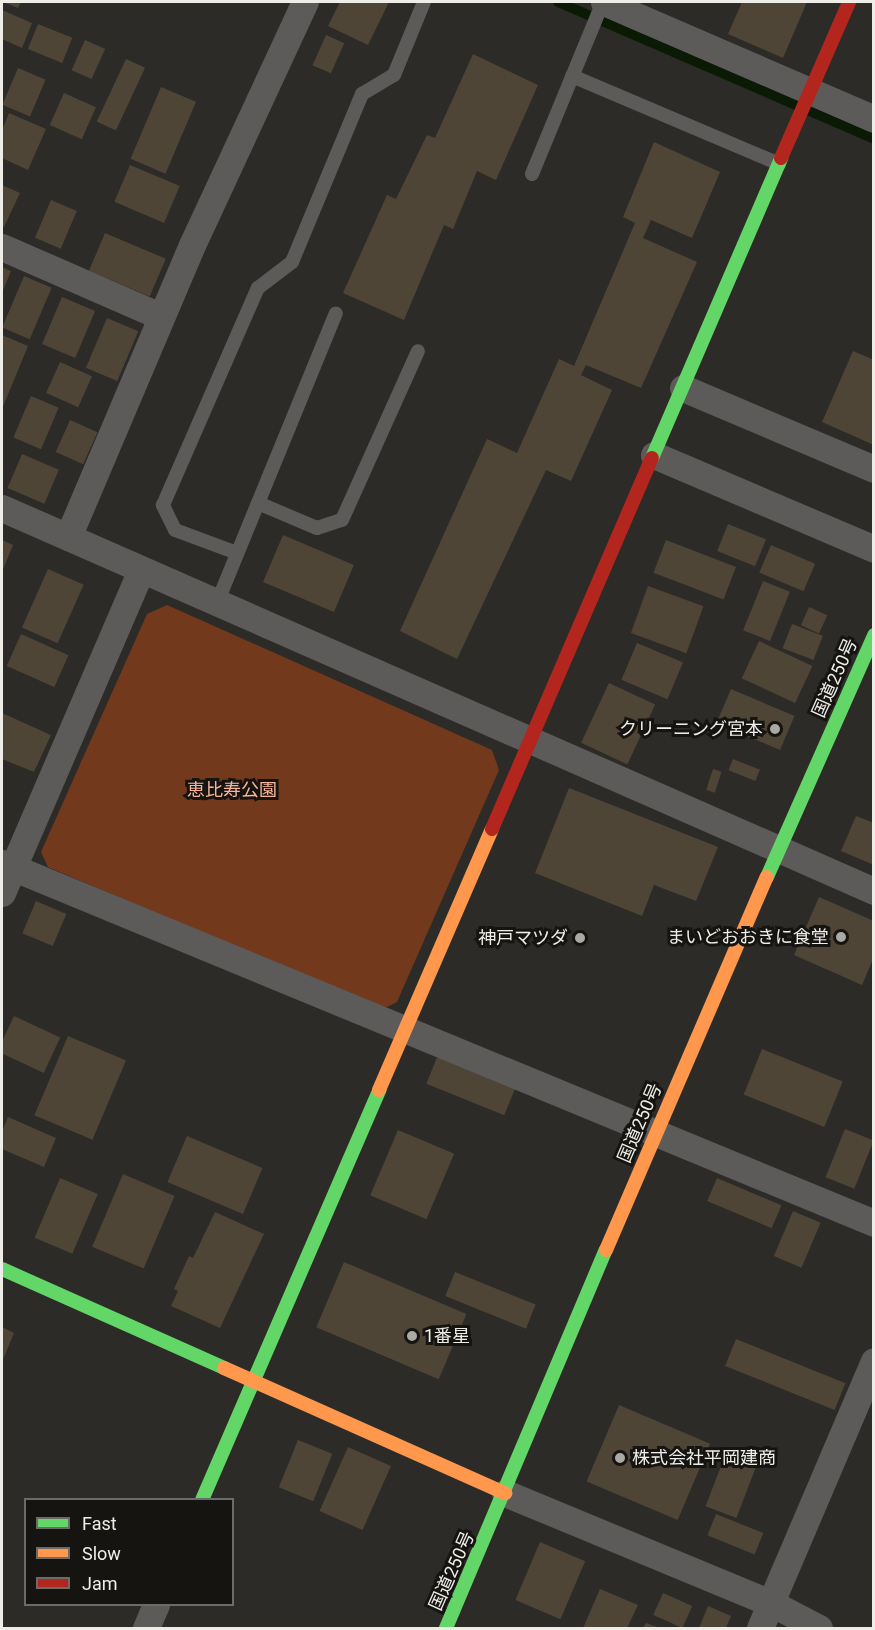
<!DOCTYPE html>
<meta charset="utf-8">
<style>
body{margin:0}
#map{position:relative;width:875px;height:1630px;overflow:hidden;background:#2c2b27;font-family:Roboto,"Noto Sans JP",sans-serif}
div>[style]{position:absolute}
.green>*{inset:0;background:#73391d}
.stream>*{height:10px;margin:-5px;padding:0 5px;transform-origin:5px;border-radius:5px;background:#0b1a05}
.building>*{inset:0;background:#4e4537;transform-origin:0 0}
.lane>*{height:14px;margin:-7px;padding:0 7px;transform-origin:7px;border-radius:7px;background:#5c5b5a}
.street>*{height:27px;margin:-13.5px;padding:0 13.5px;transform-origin:13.5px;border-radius:13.5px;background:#5c5b5a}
.fast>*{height:14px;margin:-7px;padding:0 7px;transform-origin:7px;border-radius:7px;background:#63d668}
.slow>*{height:14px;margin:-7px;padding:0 7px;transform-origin:7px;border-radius:7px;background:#ff974d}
.jam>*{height:14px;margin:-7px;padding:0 7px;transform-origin:7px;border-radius:7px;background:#b3261e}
.dots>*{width:16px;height:16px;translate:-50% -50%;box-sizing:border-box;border:3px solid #161411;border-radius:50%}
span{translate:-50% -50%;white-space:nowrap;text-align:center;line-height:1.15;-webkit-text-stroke:6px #161411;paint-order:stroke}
.street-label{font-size:18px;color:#eeede8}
.poi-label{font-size:18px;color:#eeede8}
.right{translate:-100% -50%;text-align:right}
.left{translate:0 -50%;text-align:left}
.park-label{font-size:18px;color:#fab497}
.frame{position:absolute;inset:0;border:3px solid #eeede8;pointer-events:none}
.legend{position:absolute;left:24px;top:1498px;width:210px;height:108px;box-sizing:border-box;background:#161411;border:2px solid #6c6b67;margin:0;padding:8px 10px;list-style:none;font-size:18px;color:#eeede8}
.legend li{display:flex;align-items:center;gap:12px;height:30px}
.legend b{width:30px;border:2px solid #6c6b67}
</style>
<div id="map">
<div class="green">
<i style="clip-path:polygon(167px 605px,492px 750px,499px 770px,397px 1002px,383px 1009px,48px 867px,41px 852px,147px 614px)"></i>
</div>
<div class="stream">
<i style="left:558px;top:2px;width:344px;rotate:23.4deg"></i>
</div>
<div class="building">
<i style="clip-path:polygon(3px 2px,21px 2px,18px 8px)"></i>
<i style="clip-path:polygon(340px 2px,389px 2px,368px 45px,328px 26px)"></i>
<i style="clip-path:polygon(742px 2px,807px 2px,783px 58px,728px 34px)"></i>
<i style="clip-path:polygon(2px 10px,32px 23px,22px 48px,2px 39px)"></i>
<i style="left:38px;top:24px;width:37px;height:27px;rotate:22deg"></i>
<i style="left:326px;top:35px;width:20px;height:33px;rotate:24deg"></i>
<i style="left:85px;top:40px;width:22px;height:33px;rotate:24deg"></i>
<i style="clip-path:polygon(473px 54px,538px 85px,496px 180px,477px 171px,453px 229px,444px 225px,404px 320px,343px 293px,387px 195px,396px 199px,427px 135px,435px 138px)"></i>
<i style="left:126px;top:59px;width:21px;height:69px;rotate:25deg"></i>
<i style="left:18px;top:68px;width:30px;height:40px;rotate:23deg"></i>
<i style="left:161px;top:87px;width:38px;height:78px;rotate:23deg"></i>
<i style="left:64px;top:93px;width:35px;height:35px;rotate:24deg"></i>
<i style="clip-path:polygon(9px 113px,46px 129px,28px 170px,2px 158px,2px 130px)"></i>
<i style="clip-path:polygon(654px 142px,720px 172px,692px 238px,651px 220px,643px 238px,697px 262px,641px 388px,586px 365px,581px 375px,612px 390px,571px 481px,546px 470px,457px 659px,400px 631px,487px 439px,517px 453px,559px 359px,574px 366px,635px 223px,623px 217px)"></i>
<i style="left:130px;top:165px;width:54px;height:40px;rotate:23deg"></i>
<i style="clip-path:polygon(2px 185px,20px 193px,4px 227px,2px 226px)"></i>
<i style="left:51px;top:200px;width:28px;height:41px;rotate:23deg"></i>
<i style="left:105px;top:233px;width:66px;height:41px;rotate:23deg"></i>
<i style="clip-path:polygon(2px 267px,11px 271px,2px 293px)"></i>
<i style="left:24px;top:276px;width:30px;height:56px;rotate:23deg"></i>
<i style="left:62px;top:297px;width:36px;height:51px;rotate:23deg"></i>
<i style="left:107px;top:318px;width:34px;height:54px;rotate:23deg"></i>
<i style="clip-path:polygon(2px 335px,28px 346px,2px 409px)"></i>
<i style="clip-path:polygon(853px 351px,874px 360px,874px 445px,822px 422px)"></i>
<i style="left:60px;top:362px;width:35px;height:34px;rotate:24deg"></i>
<i style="left:31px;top:396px;width:30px;height:45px;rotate:23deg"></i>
<i style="left:70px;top:420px;width:30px;height:35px;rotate:24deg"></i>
<i style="left:22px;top:454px;width:40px;height:37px;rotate:23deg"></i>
<i style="left:728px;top:524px;width:41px;height:29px;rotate:22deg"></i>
<i style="left:283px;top:535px;width:77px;height:51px;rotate:23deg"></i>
<i style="clip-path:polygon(2px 540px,13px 545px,2px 572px)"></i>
<i style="left:666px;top:540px;width:75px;height:35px;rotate:21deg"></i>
<i style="left:771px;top:545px;width:48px;height:30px;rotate:23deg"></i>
<i style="left:48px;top:569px;width:39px;height:64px;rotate:24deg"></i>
<i style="left:763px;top:581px;width:29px;height:53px;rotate:22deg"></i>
<i style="left:648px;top:586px;width:59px;height:50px;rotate:20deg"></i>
<i style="left:809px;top:607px;width:20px;height:20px;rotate:24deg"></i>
<i style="left:792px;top:624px;width:33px;height:26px;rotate:21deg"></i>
<i style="left:21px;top:634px;width:52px;height:35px;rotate:24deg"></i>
<i style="left:759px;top:641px;width:59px;height:41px;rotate:25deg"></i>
<i style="left:637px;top:643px;width:50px;height:40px;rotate:23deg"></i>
<i style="left:609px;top:683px;width:51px;height:66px;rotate:25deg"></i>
<i style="left:731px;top:689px;width:69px;height:37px;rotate:23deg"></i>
<i style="clip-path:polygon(2px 713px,51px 735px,34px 772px,2px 759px)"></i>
<i style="left:733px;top:759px;width:29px;height:12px;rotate:22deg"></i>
<i style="left:713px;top:769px;width:9px;height:22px;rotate:18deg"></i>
<i style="clip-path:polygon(569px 788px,718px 847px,696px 901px,654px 885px,642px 916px,535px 873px)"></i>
<i style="clip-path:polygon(856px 816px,874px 823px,874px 865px,841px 851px)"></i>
<i style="clip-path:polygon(819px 897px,874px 921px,874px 957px,862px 985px,794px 955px)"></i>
<i style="left:36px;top:901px;width:33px;height:35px;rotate:23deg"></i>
<i style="left:14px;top:1016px;width:51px;height:39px;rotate:25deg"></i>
<i style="left:68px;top:1036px;width:63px;height:86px;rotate:23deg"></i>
<i style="left:762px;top:1049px;width:87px;height:49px;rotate:22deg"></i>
<i style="left:438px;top:1055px;width:84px;height:31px;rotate:22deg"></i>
<i style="clip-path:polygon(8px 1117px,56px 1138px,44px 1167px,2px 1149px,2px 1131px)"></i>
<i style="left:845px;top:1129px;width:31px;height:52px;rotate:22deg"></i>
<i style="left:398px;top:1130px;width:61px;height:71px;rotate:23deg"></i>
<i style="left:187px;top:1136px;width:82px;height:50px;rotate:23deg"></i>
<i style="left:123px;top:1174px;width:56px;height:79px;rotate:23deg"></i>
<i style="left:60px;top:1178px;width:41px;height:65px;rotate:23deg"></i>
<i style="left:717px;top:1178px;width:70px;height:25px;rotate:23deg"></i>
<i style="left:793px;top:1211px;width:30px;height:49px;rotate:23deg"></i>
<i style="clip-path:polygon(215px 1212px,264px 1234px,220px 1328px,171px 1306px,178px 1291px,174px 1289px,189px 1256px,193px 1258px)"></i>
<i style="left:344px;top:1262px;width:133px;height:71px;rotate:23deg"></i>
<i style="left:455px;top:1272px;width:87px;height:26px;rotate:22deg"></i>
<i style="clip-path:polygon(2px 1327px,14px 1333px,2px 1362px)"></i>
<i style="left:736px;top:1339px;width:118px;height:29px;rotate:22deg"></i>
<i style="left:619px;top:1405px;width:99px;height:83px;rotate:23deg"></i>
<i style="left:298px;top:1440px;width:37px;height:51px;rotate:22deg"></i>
<i style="left:348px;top:1447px;width:47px;height:70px;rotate:24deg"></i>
<i style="left:726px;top:1453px;width:33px;height:57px;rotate:21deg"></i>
<i style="left:716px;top:1514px;width:51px;height:23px;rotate:22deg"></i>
<i style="left:540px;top:1542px;width:49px;height:63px;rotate:23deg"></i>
<i style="clip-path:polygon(600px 1589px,638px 1605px,627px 1628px,583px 1628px)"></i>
<i style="left:663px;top:1593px;width:32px;height:24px;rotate:24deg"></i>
<i style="clip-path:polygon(708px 1606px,731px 1616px,726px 1628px,699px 1628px)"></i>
<i style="clip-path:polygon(646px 1623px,660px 1628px,643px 1628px)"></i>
</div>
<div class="lane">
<i style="left:572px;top:76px;width:225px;rotate:23deg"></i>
<i style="left:532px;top:174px;width:186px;rotate:-67.6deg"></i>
<i style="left:258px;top:503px;width:64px;rotate:23deg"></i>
<i style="left:317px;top:528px;width:26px;rotate:-18deg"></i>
<i style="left:342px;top:520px;width:185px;rotate:-65.8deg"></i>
<i style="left:237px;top:553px;width:66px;rotate:-159.6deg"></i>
<i style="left:175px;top:530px;width:28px;rotate:-116deg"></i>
<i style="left:163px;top:505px;width:237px;rotate:-66.4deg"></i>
<i style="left:258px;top:288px;width:43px;rotate:-37.4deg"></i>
<i style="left:292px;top:262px;width:182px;rotate:-67.4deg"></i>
<i style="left:362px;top:94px;width:37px;rotate:-31deg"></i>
<i style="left:394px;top:75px;width:79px;rotate:-67.7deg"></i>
<i style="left:217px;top:603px;width:313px;rotate:-67.7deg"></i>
</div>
<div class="street">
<i style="left:604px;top:2px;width:294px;rotate:23.4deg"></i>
<i style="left:2px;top:247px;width:172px;rotate:23.6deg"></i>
<i style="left:683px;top:388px;width:207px;rotate:23deg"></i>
<i style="left:654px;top:455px;width:239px;rotate:23.1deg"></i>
<i style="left:2px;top:508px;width:952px;rotate:23.71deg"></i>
<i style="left:68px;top:537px;width:317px;rotate:-67deg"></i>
<i style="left:192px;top:245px;width:268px;rotate:-65.1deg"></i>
<i style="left:2px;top:863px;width:943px;rotate:22.43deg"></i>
<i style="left:2px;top:893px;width:352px;rotate:-66.7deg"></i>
<i style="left:505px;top:1493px;width:288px;rotate:22.5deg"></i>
<i style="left:771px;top:1603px;width:54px;rotate:27.5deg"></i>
<i style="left:146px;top:1628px;width:26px;rotate:-67deg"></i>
<i style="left:760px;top:1628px;width:290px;rotate:-66.9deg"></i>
</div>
<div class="fast">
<i style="left:652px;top:458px;width:327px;rotate:-66.7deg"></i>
<i style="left:767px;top:877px;width:265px;rotate:-66.1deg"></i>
<i style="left:2px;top:1269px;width:243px;rotate:24deg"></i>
<i style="left:202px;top:1500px;width:447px;rotate:-66.6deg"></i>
<i style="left:446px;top:1628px;width:410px;rotate:-67.1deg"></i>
</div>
<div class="slow">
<i style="left:379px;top:1090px;width:284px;rotate:-66.6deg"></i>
<i style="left:606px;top:1250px;width:406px;rotate:-66.7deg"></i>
<i style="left:224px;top:1368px;width:308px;rotate:24deg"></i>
</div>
<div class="jam">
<i style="left:781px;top:158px;width:170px;rotate:-66.4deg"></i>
<i style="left:492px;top:829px;width:404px;rotate:-66.7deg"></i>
</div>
<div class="dots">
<i style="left:775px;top:729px;background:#aaa9a4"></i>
<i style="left:841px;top:937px;background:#aaa9a4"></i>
<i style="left:580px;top:938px;background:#aaa9a4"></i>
<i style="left:412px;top:1336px;background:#aaa9a4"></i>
<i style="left:620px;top:1458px;background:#aaa9a4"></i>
</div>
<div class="street-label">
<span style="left:835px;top:678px;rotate:-66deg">国道250号</span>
<span style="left:640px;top:1123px;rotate:-67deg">国道250号</span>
<span style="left:452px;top:1571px;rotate:-66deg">国道250号</span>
</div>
<div class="poi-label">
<span class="right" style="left:763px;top:729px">クリーニング宮本</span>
<span class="right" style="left:829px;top:937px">まいどおおきに食堂</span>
<span class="right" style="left:568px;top:938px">神戸マツダ</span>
<span class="left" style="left:424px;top:1336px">1番星</span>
<span class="left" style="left:632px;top:1458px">株式会社平岡建商</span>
</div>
<div class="park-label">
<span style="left:232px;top:790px">恵比寿公園</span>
</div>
<div class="frame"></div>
<ul class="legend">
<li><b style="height:8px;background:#63d668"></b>Fast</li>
<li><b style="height:8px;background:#ff974d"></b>Slow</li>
<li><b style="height:8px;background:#b3261e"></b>Jam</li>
</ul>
</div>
